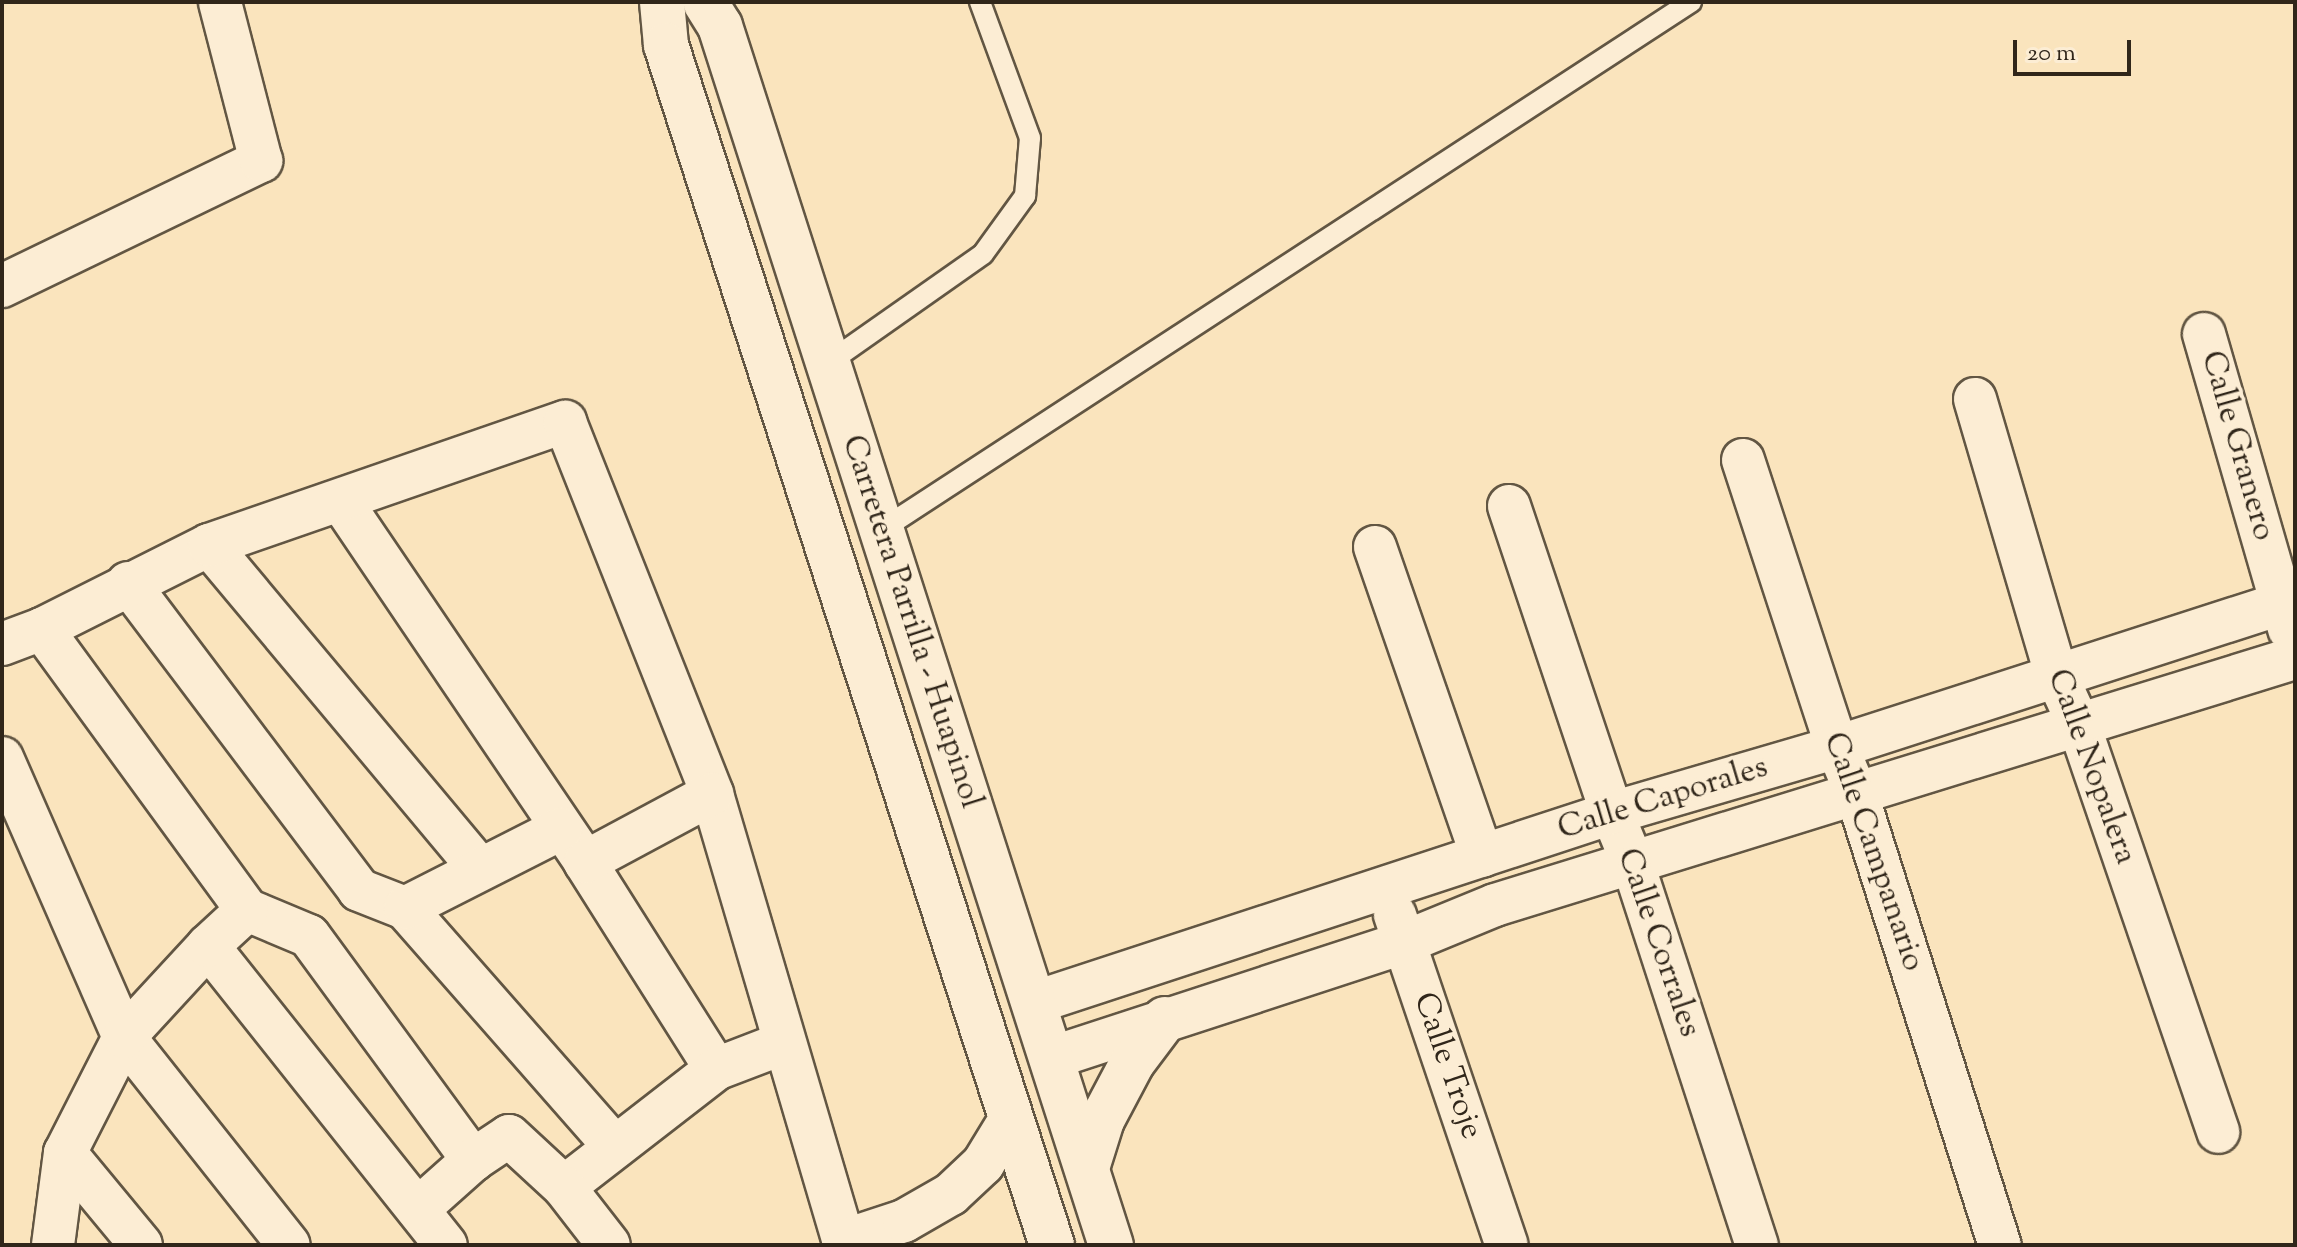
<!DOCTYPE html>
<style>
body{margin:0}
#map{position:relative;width:2297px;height:1247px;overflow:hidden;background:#fae4bd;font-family:"Sorts Mill Goudy",serif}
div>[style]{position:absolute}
.roads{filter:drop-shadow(2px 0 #625643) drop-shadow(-2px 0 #625643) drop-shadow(0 2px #625643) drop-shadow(0 -2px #625643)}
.lane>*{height:20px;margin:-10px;padding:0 10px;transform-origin:10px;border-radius:10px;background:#fcedd4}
.street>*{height:42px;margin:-21px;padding:0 21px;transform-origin:21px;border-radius:21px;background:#fcedd4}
.secondary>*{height:44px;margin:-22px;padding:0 22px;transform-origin:22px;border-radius:22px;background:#fcedd4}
span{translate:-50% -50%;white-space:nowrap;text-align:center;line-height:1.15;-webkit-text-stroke:7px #fcedd4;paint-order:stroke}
.street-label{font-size:32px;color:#30261a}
.frame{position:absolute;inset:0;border:4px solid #30261a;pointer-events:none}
.scale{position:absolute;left:2013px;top:40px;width:118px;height:36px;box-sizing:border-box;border:4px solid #30261a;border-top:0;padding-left:10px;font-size:24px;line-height:28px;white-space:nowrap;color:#30261a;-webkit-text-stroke:6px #fcedd4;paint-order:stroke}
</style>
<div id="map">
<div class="roads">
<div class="lane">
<i style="left:828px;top:363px;width:189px;rotate:-35.1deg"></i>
<i style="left:983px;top:254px;width:72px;rotate:-54.1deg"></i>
<i style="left:1025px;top:196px;width:58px;rotate:-85.1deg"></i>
<i style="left:1030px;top:138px;width:145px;rotate:-110.2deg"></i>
<i style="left:881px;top:530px;width:967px;rotate:-33.1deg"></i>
</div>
<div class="street">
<i style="left:2px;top:286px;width:288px;rotate:-25.8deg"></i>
<i style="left:261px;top:161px;width:164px;rotate:-104.5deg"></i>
<i style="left:2204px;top:334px;width:307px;rotate:73.9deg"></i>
<i style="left:1975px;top:399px;width:288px;rotate:73.6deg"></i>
<i style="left:2056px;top:675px;width:55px;rotate:65.3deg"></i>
<i style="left:2079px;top:725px;width:430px;rotate:71.1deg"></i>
<i style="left:1743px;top:460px;width:302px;rotate:71.9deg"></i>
<i style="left:1837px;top:747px;width:52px;rotate:67.4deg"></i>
<i style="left:1857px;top:795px;width:472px;rotate:72.4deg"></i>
<i style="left:341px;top:501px;width:436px;rotate:55.9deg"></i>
<i style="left:585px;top:862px;width:245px;rotate:57.7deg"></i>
<i style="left:1509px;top:506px;width:324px;rotate:71.5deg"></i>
<i style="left:1612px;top:813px;width:55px;rotate:67.6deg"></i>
<i style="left:1633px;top:864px;width:401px;rotate:72deg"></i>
<i style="left:209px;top:545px;width:421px;rotate:50.1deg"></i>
<i style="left:1375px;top:547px;width:327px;rotate:70.9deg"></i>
<i style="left:128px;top:583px;width:384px;rotate:53deg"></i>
<i style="left:359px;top:890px;width:49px;rotate:21.4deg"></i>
<i style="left:405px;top:908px;width:318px;rotate:48.7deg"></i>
<i style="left:42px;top:629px;width:348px;rotate:53.9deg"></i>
<i style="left:247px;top:910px;width:67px;rotate:22.8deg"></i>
<i style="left:309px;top:936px;width:278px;rotate:53.8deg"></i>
<i style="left:2px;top:644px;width:43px;rotate:-20.6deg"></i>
<i style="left:42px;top:629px;width:187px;rotate:-26.7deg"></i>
<i style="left:209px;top:545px;width:377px;rotate:-19.1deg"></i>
<i style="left:565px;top:422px;width:400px;rotate:68.4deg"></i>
<i style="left:712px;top:794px;width:470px;rotate:73.6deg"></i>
<i style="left:2px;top:758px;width:305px;rotate:66.4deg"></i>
<i style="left:124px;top:1037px;width:265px;rotate:51.6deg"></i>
<i style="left:585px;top:862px;width:144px;rotate:-28.2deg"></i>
<i style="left:405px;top:908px;width:175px;rotate:-26.9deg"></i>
<i style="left:1395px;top:915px;width:348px;rotate:71.3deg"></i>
<i style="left:208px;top:946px;width:382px;rotate:51.5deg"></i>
<i style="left:1033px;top:1003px;width:609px;rotate:-18.17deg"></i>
<i style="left:1612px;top:813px;width:234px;rotate:-16.3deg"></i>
<i style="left:1837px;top:747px;width:481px;rotate:-17.9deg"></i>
<i style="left:1051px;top:1058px;width:373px;rotate:-18.1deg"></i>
<i style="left:1405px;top:942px;width:97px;rotate:-22.3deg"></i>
<i style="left:1495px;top:905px;width:837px;rotate:-17.16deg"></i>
<i style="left:65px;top:1153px;width:119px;rotate:50.4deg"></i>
<i style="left:564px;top:1187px;width:192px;rotate:-37.8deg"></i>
<i style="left:716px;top:1069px;width:73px;rotate:-20.9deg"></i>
<i style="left:418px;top:1209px;width:74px;rotate:-41.7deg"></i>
<i style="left:473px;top:1160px;width:43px;rotate:-33.7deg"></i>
<i style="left:509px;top:1136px;width:75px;rotate:42.8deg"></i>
<i style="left:564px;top:1187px;width:73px;rotate:52.2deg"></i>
<i style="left:843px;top:1241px;width:64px;rotate:-18.2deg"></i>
<i style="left:904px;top:1221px;width:54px;rotate:-29.9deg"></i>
<i style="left:951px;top:1194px;width:44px;rotate:-43.2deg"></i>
<i style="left:983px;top:1164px;width:54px;rotate:-58.7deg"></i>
<i style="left:53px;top:1245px;width:93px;rotate:-82.6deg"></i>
<i style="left:65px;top:1153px;width:130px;rotate:-63deg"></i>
<i style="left:124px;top:1037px;width:124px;rotate:-47.3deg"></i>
<i style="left:208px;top:946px;width:53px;rotate:-42.7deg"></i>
</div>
<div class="secondary">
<i style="left:662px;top:2px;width:43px;rotate:84.7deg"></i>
<i style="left:666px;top:45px;width:1261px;rotate:72.17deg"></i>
<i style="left:705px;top:2px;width:28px;rotate:58deg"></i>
<i style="left:720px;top:26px;width:1280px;rotate:72.22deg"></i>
<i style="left:1087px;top:1168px;width:50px;rotate:-72.6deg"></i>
<i style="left:1102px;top:1120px;width:64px;rotate:-62.2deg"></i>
<i style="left:1132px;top:1063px;width:55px;rotate:-53.1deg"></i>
</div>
</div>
<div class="street-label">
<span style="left:2237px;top:446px;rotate:74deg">Calle Granero</span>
<span style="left:911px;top:622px;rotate:72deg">Carretera Parrilla - Huapinol</span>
<span style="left:2091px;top:767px;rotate:70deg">Calle Nopalera</span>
<span style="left:1663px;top:799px;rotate:-17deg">Calle Caporales</span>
<span style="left:1873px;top:852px;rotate:71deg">Calle Campanario</span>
<span style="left:1658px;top:943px;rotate:71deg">Calle Corrales</span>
<span style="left:1447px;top:1066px;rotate:71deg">Calle Troje</span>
</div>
<div class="frame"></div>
<div class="scale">20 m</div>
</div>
